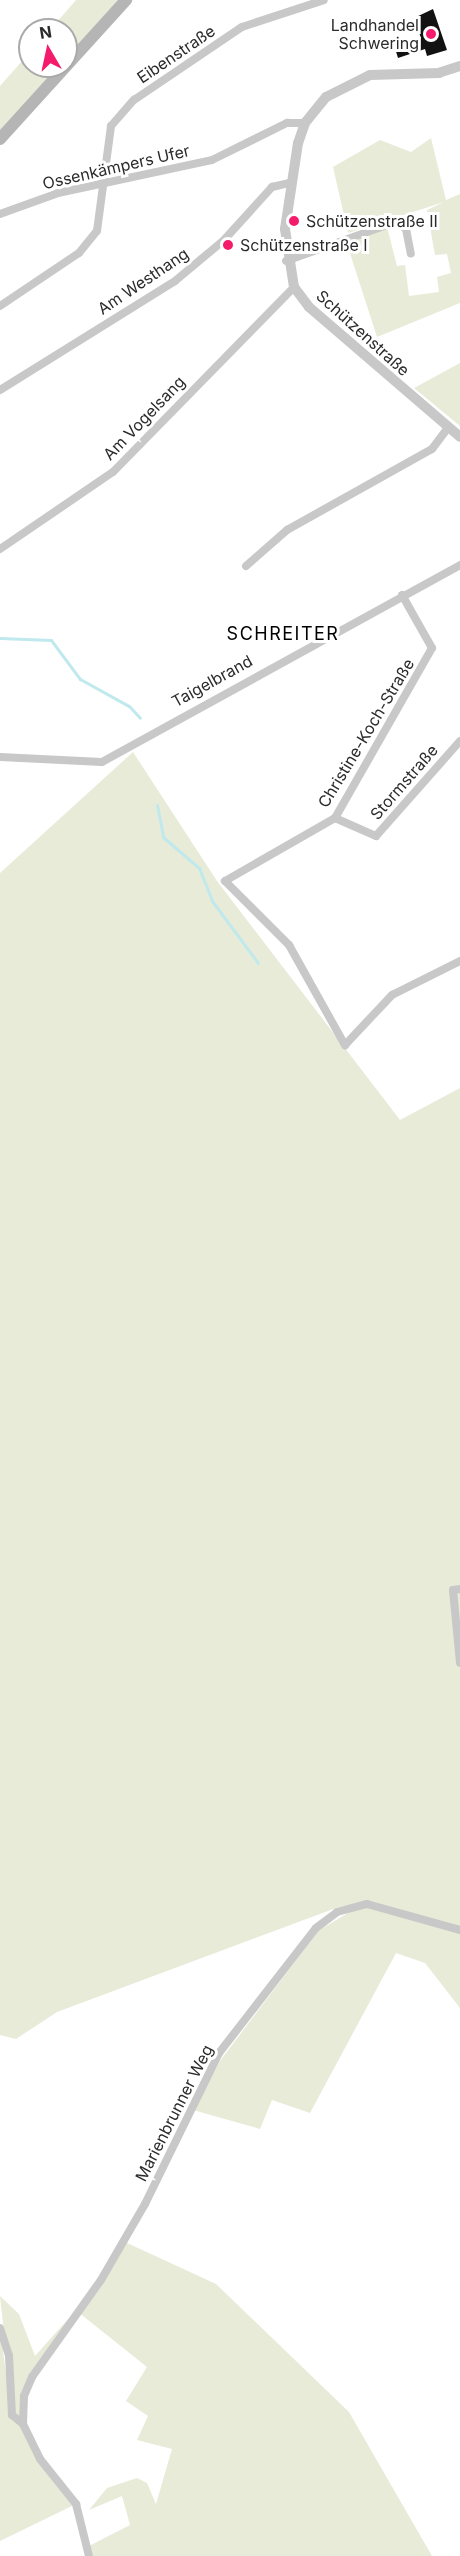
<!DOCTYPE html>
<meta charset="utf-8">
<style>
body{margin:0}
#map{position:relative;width:460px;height:2556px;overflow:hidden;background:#fff;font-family:Inter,sans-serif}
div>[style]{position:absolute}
.green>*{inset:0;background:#e8ebd7}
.stream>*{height:3px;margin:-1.5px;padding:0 1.5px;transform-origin:1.5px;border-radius:1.5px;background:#c0e9ed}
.building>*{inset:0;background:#121212}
.minor>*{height:8px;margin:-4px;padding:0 4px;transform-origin:4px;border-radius:4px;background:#c8c8c8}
.tertiary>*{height:10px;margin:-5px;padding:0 5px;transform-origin:5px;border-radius:5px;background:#c8c8c8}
.secondary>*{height:12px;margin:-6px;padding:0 6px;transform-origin:6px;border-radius:6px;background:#b5b5b5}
.dots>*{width:16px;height:16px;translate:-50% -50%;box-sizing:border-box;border:3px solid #fff;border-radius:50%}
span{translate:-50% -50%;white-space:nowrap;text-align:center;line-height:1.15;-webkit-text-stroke:6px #fff;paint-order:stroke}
.poi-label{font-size:16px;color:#2b2b2b}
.right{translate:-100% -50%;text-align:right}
.left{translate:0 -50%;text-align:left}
.street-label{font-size:16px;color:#2b2b2b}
.neighbourhood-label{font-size:18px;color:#000;letter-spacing:1.5px}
.north{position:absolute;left:18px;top:18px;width:60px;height:60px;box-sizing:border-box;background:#fff;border:2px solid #aaa;border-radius:50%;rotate:351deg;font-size:16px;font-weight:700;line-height:24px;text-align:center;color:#2b2b2b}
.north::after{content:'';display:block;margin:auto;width:21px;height:27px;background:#f51b6c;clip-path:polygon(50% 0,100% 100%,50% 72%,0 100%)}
</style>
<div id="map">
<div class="green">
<i style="clip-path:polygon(76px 0,118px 0,66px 58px,66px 30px,50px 30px)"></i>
<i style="clip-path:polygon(30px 52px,30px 66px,59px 66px,0 132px,0 86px)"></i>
<i style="clip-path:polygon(431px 138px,446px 200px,460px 194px,460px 303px,377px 337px,347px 244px,387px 227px,397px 266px,405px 265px,409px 296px,439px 292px,437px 277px,451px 273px,447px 254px,435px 255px,427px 210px,444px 202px,348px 233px,333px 167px,380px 140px,411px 152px)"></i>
<i style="clip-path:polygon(460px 363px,460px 426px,414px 388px)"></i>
<i style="clip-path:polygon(133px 752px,217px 881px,400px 1120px,460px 1088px,460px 2008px,425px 1963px,396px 1953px,310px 2113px,272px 2100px,260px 2129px,193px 2110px,220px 2061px,318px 1931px,366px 1902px,336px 1908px,57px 2012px,16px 2039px,0 2035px,0 873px)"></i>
<i style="clip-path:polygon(125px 2242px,216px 2284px,349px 2412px,432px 2556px,91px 2556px,89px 2546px,130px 2525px,122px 2496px,89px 2510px,107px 2488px,137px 2478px,147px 2483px,156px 2504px,172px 2449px,137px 2440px,148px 2416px,126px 2401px,147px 2367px,78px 2312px)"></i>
<i style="clip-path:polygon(0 2296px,19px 2314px,35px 2356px,77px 2309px,30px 2374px,21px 2421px,13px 2413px)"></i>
<i style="clip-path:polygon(0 2328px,10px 2404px,26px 2436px,76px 2504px,0 2541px)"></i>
</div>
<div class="stream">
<i style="left:0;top:638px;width:51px;rotate:2.2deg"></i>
<i style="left:51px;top:640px;width:49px;rotate:53.4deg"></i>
<i style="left:80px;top:679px;width:56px;rotate:28.9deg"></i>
<i style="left:129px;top:706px;width:16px;rotate:47deg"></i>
<i style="left:157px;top:805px;width:33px;rotate:79deg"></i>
<i style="left:163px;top:837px;width:48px;rotate:40.7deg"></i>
<i style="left:199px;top:868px;width:35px;rotate:68deg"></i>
<i style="left:212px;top:901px;width:77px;rotate:53.4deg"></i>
</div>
<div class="building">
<i style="clip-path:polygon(433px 9px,447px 50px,427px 56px,425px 49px,398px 58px,394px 45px,421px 38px,414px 18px)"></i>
</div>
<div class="minor">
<i style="left:0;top:214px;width:62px;rotate:-19.9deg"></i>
<i style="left:58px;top:193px;width:157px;rotate:-12.1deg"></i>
<i style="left:212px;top:160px;width:84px;rotate:-26.3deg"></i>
<i style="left:287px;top:123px;width:18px"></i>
<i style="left:286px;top:261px;width:116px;rotate:-19.7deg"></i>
<i style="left:395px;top:222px;width:13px;rotate:32deg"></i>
<i style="left:406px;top:229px;width:25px;rotate:79deg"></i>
<i style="left:0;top:306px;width:95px;rotate:-33.9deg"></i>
<i style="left:79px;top:253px;width:28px;rotate:-51deg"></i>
<i style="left:97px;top:231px;width:106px;rotate:-82.4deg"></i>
<i style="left:111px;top:126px;width:35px;rotate:-49deg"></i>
<i style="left:134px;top:100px;width:130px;rotate:-34.1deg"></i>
<i style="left:242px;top:27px;width:86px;rotate:-18.2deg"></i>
<i style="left:0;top:390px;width:206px;rotate:-31.9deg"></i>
<i style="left:175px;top:281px;width:64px;rotate:-39.9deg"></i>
<i style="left:224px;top:240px;width:72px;rotate:-47.8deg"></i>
<i style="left:272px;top:187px;width:17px;rotate:-13deg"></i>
<i style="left:0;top:549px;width:137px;rotate:-34.3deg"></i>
<i style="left:113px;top:472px;width:259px;rotate:-45.6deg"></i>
<i style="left:246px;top:566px;width:55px;rotate:-41.3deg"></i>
<i style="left:287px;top:530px;width:166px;rotate:-29.2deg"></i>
<i style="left:432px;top:449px;width:26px;rotate:-53deg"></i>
<i style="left:402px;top:595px;width:61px;rotate:60.5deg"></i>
<i style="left:432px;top:648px;width:196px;rotate:119.7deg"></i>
<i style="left:335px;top:818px;width:127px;rotate:150.2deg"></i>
<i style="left:225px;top:881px;width:91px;rotate:45deg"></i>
<i style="left:289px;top:945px;width:115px;rotate:60.8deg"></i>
<i style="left:345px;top:1045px;width:69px;rotate:-46.8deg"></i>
<i style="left:392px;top:995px;width:76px;rotate:-26.6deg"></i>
<i style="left:0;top:757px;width:102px;rotate:2.8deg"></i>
<i style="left:102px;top:762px;width:409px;rotate:-28.8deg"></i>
<i style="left:335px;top:818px;width:45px;rotate:23.7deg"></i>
<i style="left:376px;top:836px;width:127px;rotate:-48.5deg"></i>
<i style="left:460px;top:1589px;width:7px;rotate:172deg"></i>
<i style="left:453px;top:1590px;width:73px;rotate:84.5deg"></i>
<i style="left:0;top:2328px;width:29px;rotate:72deg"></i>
<i style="left:9px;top:2356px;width:59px;rotate:87.1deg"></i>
<i style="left:12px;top:2415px;width:14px;rotate:39deg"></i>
<i style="left:23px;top:2424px;width:39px;rotate:64deg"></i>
<i style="left:40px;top:2459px;width:58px;rotate:51.3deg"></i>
<i style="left:76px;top:2504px;width:54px;rotate:76deg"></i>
<i style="left:23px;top:2424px;width:28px;rotate:-88deg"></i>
<i style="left:24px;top:2396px;width:21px;rotate:-67deg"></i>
<i style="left:32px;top:2377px;width:119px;rotate:-54.6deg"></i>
<i style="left:101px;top:2280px;width:88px;rotate:-59.9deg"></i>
<i style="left:145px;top:2204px;width:168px;rotate:-63.9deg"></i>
<i style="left:219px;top:2053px;width:158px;rotate:-52.2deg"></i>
<i style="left:316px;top:1928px;width:26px;rotate:-37deg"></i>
<i style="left:337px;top:1912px;width:31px;rotate:-15deg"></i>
<i style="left:367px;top:1904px;width:97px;rotate:15.6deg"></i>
</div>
<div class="tertiary">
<i style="left:460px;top:66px;width:22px;rotate:162deg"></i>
<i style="left:439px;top:73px;width:69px;rotate:178.3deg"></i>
<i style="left:370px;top:75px;width:49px;rotate:153.4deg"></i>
<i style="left:326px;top:97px;width:33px;rotate:129deg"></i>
<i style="left:305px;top:123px;width:21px;rotate:109deg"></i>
<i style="left:298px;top:143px;width:87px;rotate:98.6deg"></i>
<i style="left:285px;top:229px;width:59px;rotate:81.2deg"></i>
<i style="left:294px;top:287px;width:25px;rotate:53deg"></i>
<i style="left:309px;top:307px;width:199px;rotate:40.7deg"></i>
</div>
<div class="secondary">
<i style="left:0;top:139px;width:188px;rotate:-47.8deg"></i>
</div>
<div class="dots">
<i style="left:431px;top:34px;background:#f51b6c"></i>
<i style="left:294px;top:221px;background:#f51b6c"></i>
<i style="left:228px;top:245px;background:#f51b6c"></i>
</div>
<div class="poi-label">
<span class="right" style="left:419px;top:34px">Landhandel<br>Schwering</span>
<span class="left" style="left:306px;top:221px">Schützenstraße II</span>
<span class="left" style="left:240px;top:245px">Schützenstraße I</span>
</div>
<div class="street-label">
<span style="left:176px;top:54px;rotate:-34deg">Eibenstraße</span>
<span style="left:116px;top:167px;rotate:-13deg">Ossenkämpers Ufer</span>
<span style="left:143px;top:281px;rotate:-34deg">Am Westhang</span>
<span style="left:363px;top:333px;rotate:42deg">Schützenstraße</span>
<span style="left:144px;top:418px;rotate:-46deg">Am Vogelsang</span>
<span style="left:212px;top:681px;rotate:-29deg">Taigelbrand</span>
<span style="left:366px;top:733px;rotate:-59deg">Christine-Koch-Straße</span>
<span style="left:404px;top:782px;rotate:-49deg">Stormstraße</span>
<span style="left:174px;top:2113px;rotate:-63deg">Marienbrunner Weg</span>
</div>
<div class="neighbourhood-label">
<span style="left:283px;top:634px">SCHREITER</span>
</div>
<div class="north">N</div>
</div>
